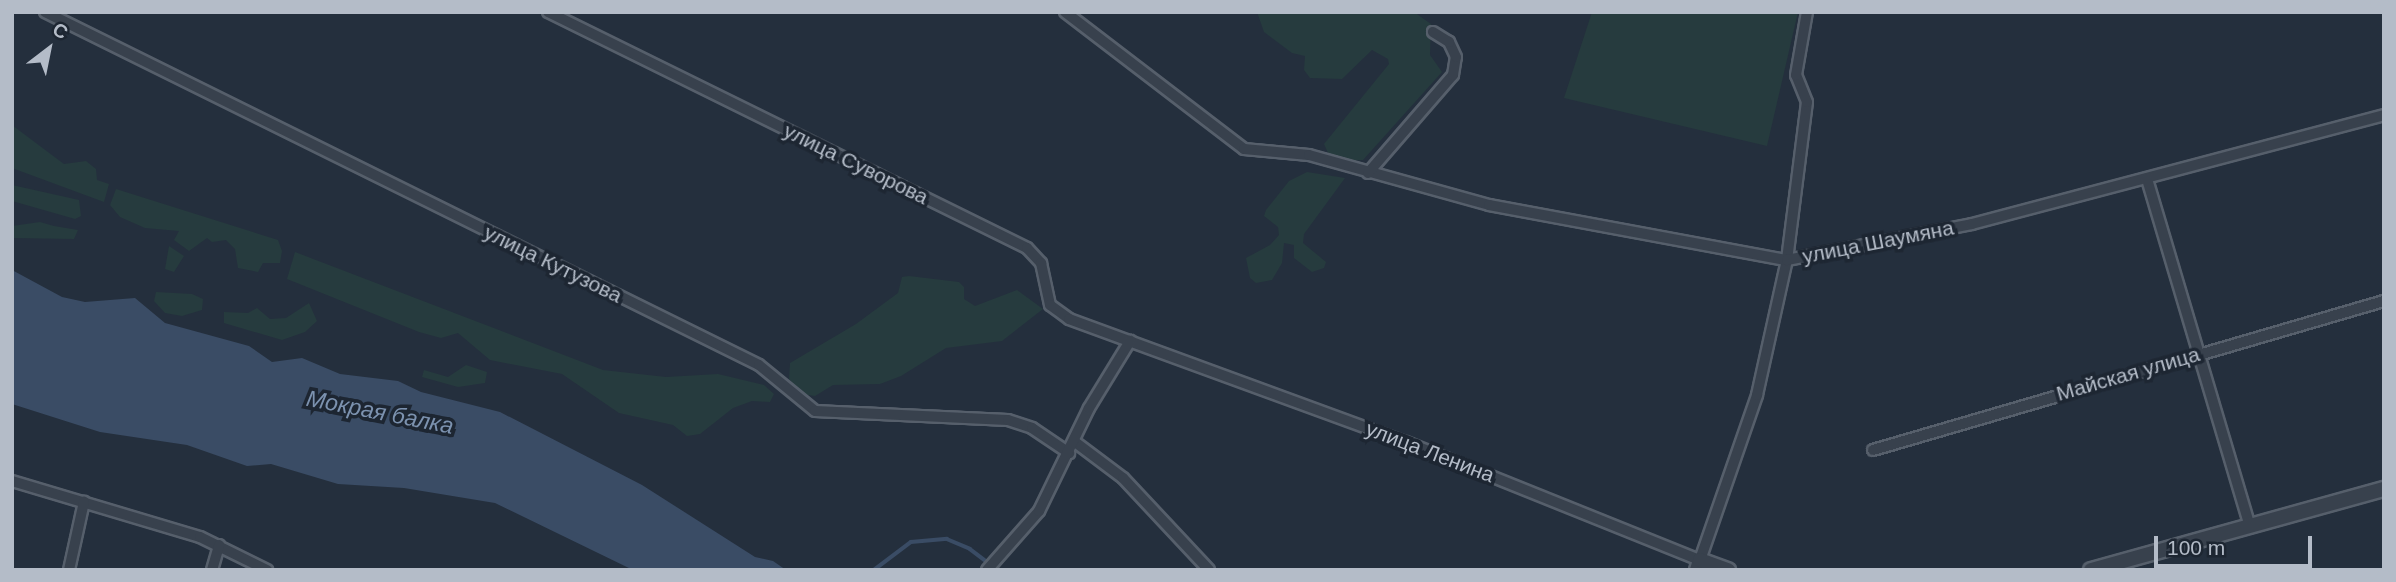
<!DOCTYPE html>
<meta charset="utf-8">
<style>
body{margin:0}
#map{position:relative;width:2396px;height:582px;overflow:hidden;background:#242f3d;font-family:Helvetica,sans-serif}
div>[style]{position:absolute}
.green>*{inset:0;background:#263b3e}
.water>*{inset:0;background:#3a4c65}
.stream>*{height:3.5px;margin:-1.75px;padding:0 1.75px;transform-origin:1.75px;border-radius:1.75px;background:#3a4c65}
.roads{filter:drop-shadow(2px 0 #565f6b) drop-shadow(-2px 0 #565f6b) drop-shadow(0 2px #565f6b) drop-shadow(0 -2px #565f6b)}
.minor>*{height:10px;margin:-5px;padding:0 5px;transform-origin:5px;border-radius:5px;background:#38414d}
.tertiary>*{height:14px;margin:-7px;padding:0 7px;transform-origin:7px;border-radius:7px;background:#38414d}
span{translate:-50% -50%;white-space:nowrap;text-align:center;line-height:1.15;-webkit-text-stroke:7px #1d2632;paint-order:stroke}
.street-label{font-size:21px;color:#b4bcc8}
.water-label{font-size:23px;color:#7c92af;font-style:italic}
.frame{position:absolute;inset:0;border:14px solid #b4bcc8;pointer-events:none}
.north{position:absolute;left:14px;top:14px;width:70px;height:70px;-webkit-text-stroke:5px #1d2632;paint-order:stroke;rotate:32deg;font-size:19px;font-weight:700;line-height:28px;text-align:center;color:#b4bcc8}
.north::after{content:'';display:block;margin:auto;width:24px;height:32px;background:#b4bcc8;clip-path:polygon(50% 0,100% 100%,50% 72%,0 100%)}
.scale{position:absolute;left:2154px;top:536px;width:158px;height:32px;box-sizing:border-box;border:4px solid #b4bcc8;border-top:0;padding-left:9px;font-size:21px;line-height:24px;white-space:nowrap;color:#b4bcc8;-webkit-text-stroke:5px #1d2632;paint-order:stroke}
</style>
<div id="map">
<div class="green">
<i style="clip-path:polygon(1257px 12px,1414px 12px,1431px 24px,1430px 55px,1442px 72px,1363px 160px,1346px 161px,1329px 155px,1324px 144px,1389px 64px,1388px 59px,1372px 50px,1342px 79px,1310px 78px,1304px 70px,1305px 56px,1292px 53px,1264px 32px)"></i>
<i style="clip-path:polygon(1592px 12px,1798px 12px,1767px 146px,1564px 98px)"></i>
<i style="clip-path:polygon(12px 125px,64px 164px,86px 161px,96px 169px,97px 180px,109px 184px,104px 202px,12px 168px)"></i>
<i style="clip-path:polygon(1307px 172px,1345px 178px,1304px 234px,1303px 243px,1326px 262px,1324px 268px,1312px 272px,1294px 258px,1294px 245px,1284px 243px,1282px 263px,1272px 280px,1256px 283px,1250px 278px,1246px 258px,1270px 245px,1279px 235px,1278px 227px,1264px 216px,1266px 210px,1289px 181px)"></i>
<i style="clip-path:polygon(12px 185px,79px 200px,81px 216px,75px 219px,12px 201px)"></i>
<i style="clip-path:polygon(116px 189px,278px 240px,282px 251px,280px 263px,263px 263px,258px 272px,238px 268px,235px 249px,226px 240px,212px 242px,207px 238px,189px 251px,174px 240px,179px 231px,145px 228px,120px 217px,110px 205px)"></i>
<i style="clip-path:polygon(40px 222px,54px 226px,78px 230px,74px 239px,12px 238px,12px 226px)"></i>
<i style="clip-path:polygon(169px 246px,184px 256px,174px 272px,165px 269px)"></i>
<i style="clip-path:polygon(295px 252px,603px 370px,666px 377px,718px 374px,764px 385px,774px 394px,770px 402px,752px 401px,733px 408px,700px 434px,687px 436px,673px 425px,619px 413px,562px 374px,490px 360px,458px 333px,441px 338px,419px 332px,287px 279px)"></i>
<i style="clip-path:polygon(909px 276px,959px 282px,964px 287px,964px 299px,975px 306px,1017px 290px,1043px 309px,1002px 341px,946px 348px,901px 376px,880px 384px,833px 385px,815px 396px,802px 394px,789px 379px,790px 363px,856px 324px,898px 293px,902px 277px)"></i>
<i style="clip-path:polygon(156px 292px,192px 294px,203px 299px,202px 310px,182px 316px,165px 313px,154px 301px)"></i>
<i style="clip-path:polygon(309px 303px,317px 321px,305px 332px,282px 340px,224px 323px,224px 312px,248px 313px,257px 308px,270px 319px,286px 318px)"></i>
<i style="clip-path:polygon(466px 365px,487px 372px,485px 383px,458px 387px,422px 377px,424px 370px,448px 377px)"></i>
</div>
<div class="water">
<i style="clip-path:polygon(12px 270px,62px 297px,85px 302px,135px 298px,165px 323px,249px 346px,272px 362px,302px 358px,340px 374px,398px 381px,421px 392px,500px 412px,642px 485px,755px 557px,773px 561px,786px 570px,633px 570px,495px 503px,404px 488px,338px 484px,271px 464px,247px 466px,187px 445px,100px 432px,12px 404px)"></i>
</div>
<div class="stream">
<i style="left:874px;top:570px;width:46px;rotate:-37.1deg"></i>
<i style="left:911px;top:542px;width:36px;rotate:-5deg"></i>
<i style="left:947px;top:539px;width:25px;rotate:23deg"></i>
<i style="left:970px;top:549px;width:35px;rotate:37deg"></i>
</div>
<div class="roads">
<div class="minor">
<i style="left:45px;top:12px;width:796px;rotate:26.31deg"></i>
<i style="left:759px;top:365px;width:72px;rotate:39.4deg"></i>
<i style="left:815px;top:411px;width:193px;rotate:2.7deg"></i>
<i style="left:1008px;top:420px;width:25px;rotate:18deg"></i>
<i style="left:1032px;top:428px;width:45px;rotate:34deg"></i>
<i style="left:548px;top:12px;width:534px;rotate:26.23deg"></i>
<i style="left:1027px;top:248px;width:21px;rotate:47deg"></i>
<i style="left:1041px;top:263px;width:43px;rotate:77.9deg"></i>
<i style="left:1050px;top:305px;width:24px;rotate:36deg"></i>
<i style="left:1069px;top:319px;width:359px;rotate:20.1deg"></i>
<i style="left:1406px;top:442px;width:317px;rotate:21.9deg"></i>
<i style="left:1700px;top:560px;width:175px;rotate:-70.9deg"></i>
<i style="left:1757px;top:395px;width:138px;rotate:-77.5deg"></i>
<i style="left:1787px;top:260px;width:159px;rotate:-82.8deg"></i>
<i style="left:1807px;top:102px;width:29px;rotate:-112deg"></i>
<i style="left:1796px;top:75px;width:64px;rotate:-80.1deg"></i>
<i style="left:1065px;top:12px;width:225px;rotate:37.4deg"></i>
<i style="left:1244px;top:149px;width:65px;rotate:5.3deg"></i>
<i style="left:1309px;top:155px;width:187px;rotate:15.5deg"></i>
<i style="left:1489px;top:205px;width:303px;rotate:10.5deg"></i>
<i style="left:1787px;top:260px;width:188px;rotate:-11deg"></i>
<i style="left:1972px;top:224px;width:426px;rotate:-14.8deg"></i>
<i style="left:1368px;top:173px;width:130px;rotate:-49.1deg"></i>
<i style="left:1453px;top:75px;width:18px;rotate:-81deg"></i>
<i style="left:1456px;top:57px;width:17px;rotate:-115deg"></i>
<i style="left:1449px;top:42px;width:19px;rotate:-148deg"></i>
<i style="left:2147px;top:179px;width:362px;rotate:73.5deg"></i>
<i style="left:1075px;top:442px;width:60px;rotate:36.9deg"></i>
<i style="left:1123px;top:478px;width:126px;rotate:46.9deg"></i>
<i style="left:1873px;top:450px;width:532px;rotate:-16.26deg"></i>
<i style="left:12px;top:481px;width:196px;rotate:16.6deg"></i>
<i style="left:200px;top:537px;width:75px;rotate:26.2deg"></i>
<i style="left:69px;top:570px;width:70px;rotate:-77.6deg"></i>
<i style="left:212px;top:570px;width:26px;rotate:-74deg"></i>
<i style="left:987px;top:570px;width:79px;rotate:-48.6deg"></i>
<i style="left:1039px;top:511px;width:114px;rotate:-64.1deg"></i>
<i style="left:1089px;top:408px;width:79px;rotate:-58.5deg"></i>
</div>
<div class="tertiary">
<i style="left:1697px;top:570px;width:10px;rotate:-73deg"></i>
<i style="left:1700px;top:560px;width:30px;rotate:20deg"></i>
<i style="left:2091px;top:570px;width:304px;rotate:-15.5deg"></i>
</div>
</div>
<div class="street-label">
<span style="left:856px;top:164px;rotate:26deg">улица Суворова</span>
<span style="left:1878px;top:242px;rotate:-11deg">улица Шаумяна</span>
<span style="left:553px;top:264px;rotate:26deg">улица Кутузова</span>
<span style="left:2128px;top:374px;rotate:-16deg">Майская улица</span>
<span style="left:1430px;top:452px;rotate:21deg">улица Ленина</span>
</div>
<div class="water-label">
<span style="left:380px;top:412px;rotate:11deg">Мокрая балка</span>
</div>
<div class="frame"></div>
<div class="north">С</div>
<div class="scale">100 m</div>
</div>
